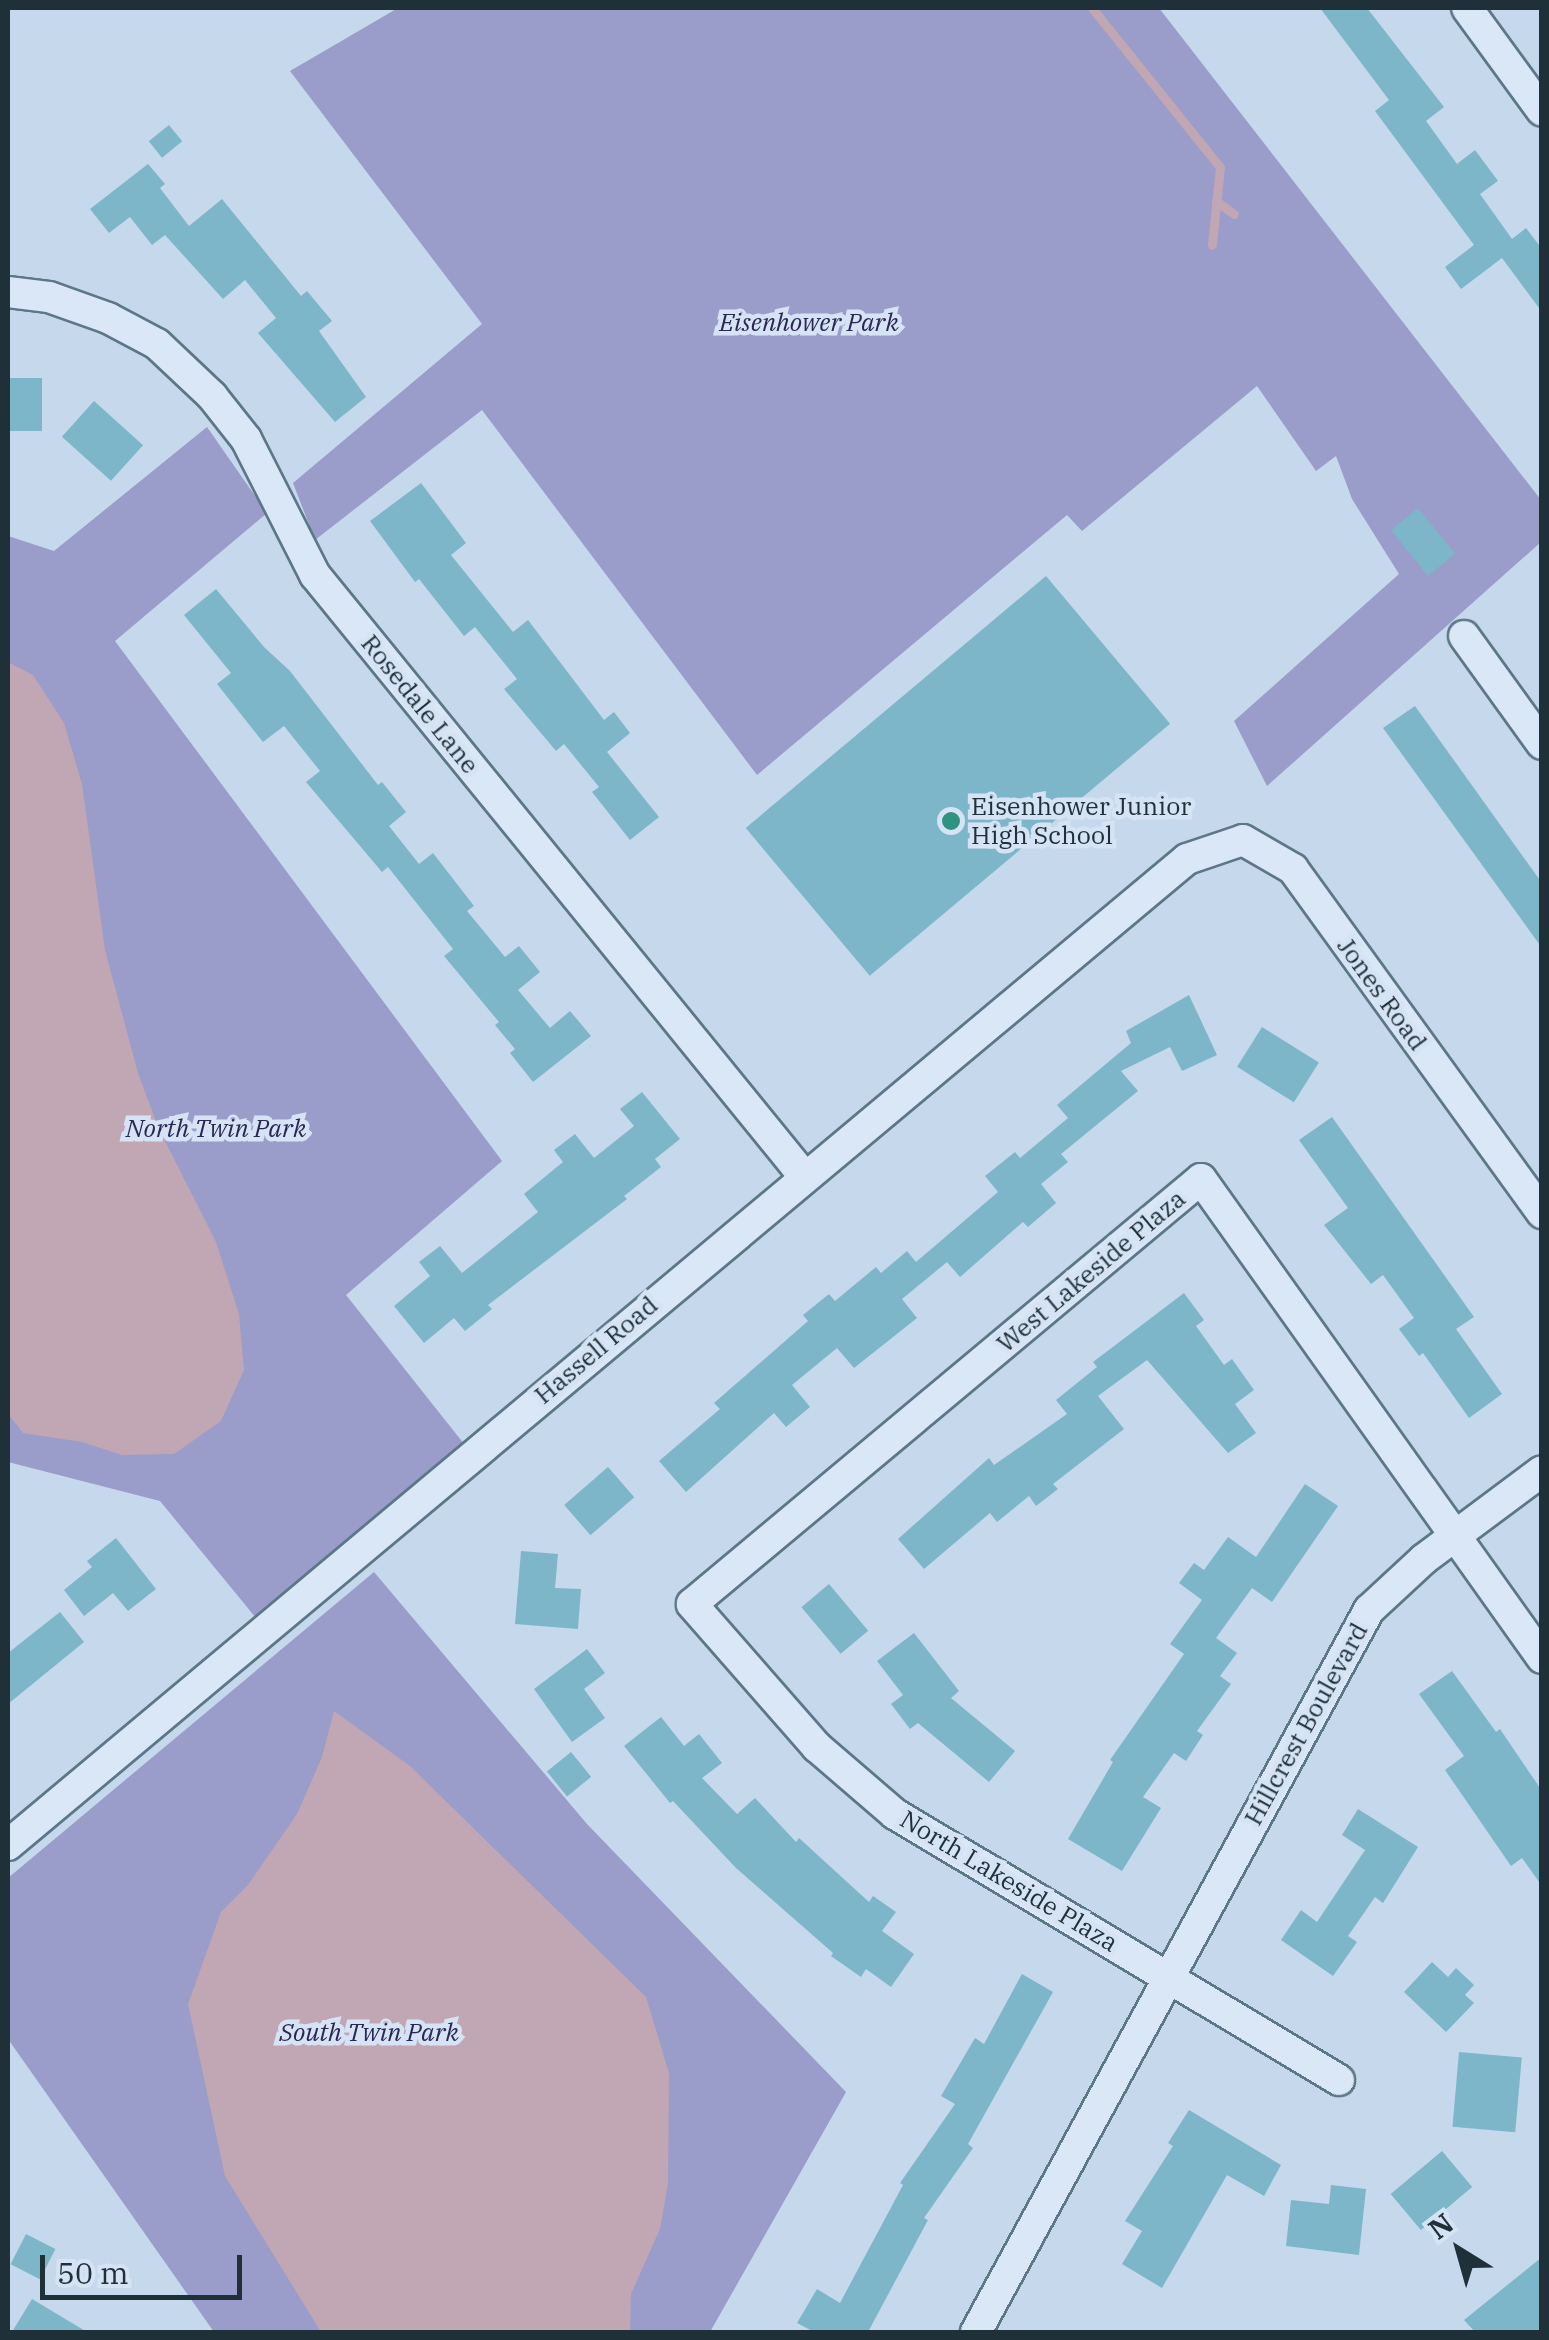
<!DOCTYPE html>
<style>
body{margin:0}
#map{position:relative;width:1549px;height:2340px;overflow:hidden;background:#c6d8ec;font-family:"IBM Plex Serif",serif}
div>[style]{position:absolute}
.green>*{inset:0;background:#9a9cca}
.water>*{inset:0;background:#c0a7b3}
.stream>*{height:9px;margin:-4.5px;padding:0 4.5px;transform-origin:4.5px;border-radius:4.5px;background:#c0a7b3}
.building>*{inset:0;background:#7db6c9;transform-origin:0 0}
.roads{filter:drop-shadow(2px 0 #5c7787) drop-shadow(-2px 0 #5c7787) drop-shadow(0 2px #5c7787) drop-shadow(0 -2px #5c7787)}
.minor>*{height:30px;margin:-15px;padding:0 15px;transform-origin:15px;border-radius:15px;background:#d9e7f7}
.dots>*{width:28px;height:28px;translate:-50% -50%;box-sizing:border-box;border:5px solid #d5e3f4;border-radius:50%}
span{translate:-50% -50%;white-space:nowrap;text-align:center;line-height:1.15;-webkit-text-stroke:9px #d5e3f4;paint-order:stroke}
.park-label{font-size:25px;color:#2b2753;font-style:italic}
.street-label{font-size:25px;color:#1f3038}
.poi-label{font-size:25px;color:#1f3038}
.left{translate:0 -50%;text-align:left}
.frame{position:absolute;inset:0;border:10px solid #1f3038;pointer-events:none}
.north{position:absolute;left:1409px;top:2200px;width:100px;height:100px;-webkit-text-stroke:8px #d5e3f4;paint-order:stroke;rotate:323deg;font-size:28px;font-weight:700;line-height:40px;text-align:center;color:#1f3038}
.north::after{content:'';display:block;margin:auto;width:35px;height:45px;background:#1f3038;clip-path:polygon(50% 0,100% 100%,50% 72%,0 100%)}
.scale{position:absolute;left:40px;top:2255px;width:202px;height:45px;box-sizing:border-box;border:5px solid #1f3038;border-top:0;padding-left:12px;font-size:30px;line-height:35px;white-space:nowrap;color:#1f3038;-webkit-text-stroke:8px #d5e3f4;paint-order:stroke}
</style>
<div id="map">
<div class="green">
<i style="clip-path:polygon(398px 8px,1159px 8px,1541px 500px,1541px 542px,1267px 786px,1234px 721px,1399px 574px,1352px 499px,1336px 456px,1316px 471px,1257px 386px,1082px 531px,1067px 515px,757px 775px,482px 410px,315px 540px,293px 483px,482px 324px,290px 71px)"></i>
<i style="clip-path:polygon(207px 427px,267px 513px,115px 641px,502px 1161px,346px 1295px,472px 1454px,265px 1629px,160px 1501px,8px 1462px,8px 536px,54px 551px)"></i>
<i style="clip-path:polygon(374px 1572px,587px 1824px,846px 2092px,710px 2332px,214px 2332px,8px 2039px,8px 1878px)"></i>
</div>
<div class="water">
<i style="clip-path:polygon(8px 662px,33px 675px,64px 723px,82px 784px,105px 950px,138px 1073px,158px 1127px,216px 1242px,239px 1314px,244px 1370px,221px 1421px,174px 1454px,122px 1455px,82px 1442px,23px 1433px,8px 1414px)"></i>
<i style="clip-path:polygon(334px 1711px,410px 1766px,646px 1997px,669px 2073px,668px 2183px,660px 2229px,631px 2294px,630px 2332px,321px 2332px,225px 2176px,188px 2004px,221px 1912px,248px 1885px,297px 1814px,322px 1757px)"></i>
</div>
<div class="stream">
<i style="left:1092px;top:8px;width:204px;rotate:51.2deg"></i>
<i style="left:1220px;top:167px;width:78px;rotate:95.9deg"></i>
<i style="left:1216px;top:201px;width:22px;rotate:36deg"></i>
</div>
<div class="building">
<i style="clip-path:polygon(1320px 8px,1367px 8px,1444px 107px,1426px 121px,1457px 164px,1475px 150px,1498px 181px,1480px 194px,1512px 239px,1526px 228px,1542px 249px,1542px 312px,1502px 258px,1461px 289px,1445px 267px,1474px 245px,1375px 111px,1389px 100px)"></i>
<i style="left:169px;top:125px;width:21px;height:26px;rotate:51deg"></i>
<i style="clip-path:polygon(148px 164px,165px 184px,160px 188px,189px 226px,222px 199px,301px 296px,307px 291px,332px 321px,319px 331px,366px 397px,335px 422px,258px 333px,276px 318px,245px 280px,223px 299px,165px 235px,152px 245px,130px 217px,109px 233px,90px 209px)"></i>
<i style="left:8px;top:378px;width:34px;height:53px"></i>
<i style="left:94px;top:401px;width:66px;height:48px;rotate:42deg"></i>
<i style="clip-path:polygon(421px 483px,466px 543px,451px 555px,513px 632px,528px 620px,604px 720px,614px 712px,630px 733px,607px 752px,659px 817px,630px 840px,592px 792px,599px 787px,564px 744px,556px 751px,504px 689px,517px 679px,475px 627px,464px 636px,419px 579px,415px 582px,370px 521px)"></i>
<i style="left:1418px;top:508px;width:59px;height:35px;rotate:51deg"></i>
<i style="left:1046px;top:576px;width:193px;height:392px;rotate:50deg"></i>
<i style="clip-path:polygon(216px 589px,264px 647px,290px 671px,378px 785px,382px 782px,406px 812px,389px 826px,419px 864px,433px 853px,474px 906px,467px 911px,505px 957px,519px 946px,540px 972px,518px 990px,550px 1028px,570px 1011px,591px 1036px,533px 1082px,510px 1053px,515px 1049px,495px 1025px,499px 1022px,444px 956px,453px 949px,388px 867px,382px 872px,306px 782px,320px 771px,284px 726px,263px 742px,217px 684px,231px 673px,184px 615px)"></i>
<i style="clip-path:polygon(1415px 706px,1542px 883px,1542px 948px,1383px 728px)"></i>
<i style="clip-path:polygon(1189px 995px,1217px 1055px,1182px 1071px,1170px 1047px,1121px 1071px,1138px 1091px,1061px 1154px,1068px 1162px,1041px 1184px,1056px 1203px,1028px 1227px,1023px 1222px,960px 1277px,947px 1262px,902px 1299px,917px 1318px,854px 1368px,837px 1348px,792px 1385px,810px 1407px,786px 1427px,774px 1413px,686px 1492px,659px 1461px,720px 1409px,714px 1403px,808px 1321px,803px 1315px,829px 1294px,835px 1301px,876px 1267px,881px 1273px,907px 1251px,916px 1262px,998px 1192px,985px 1176px,1015px 1152px,1020px 1158px,1068px 1118px,1057px 1105px,1131px 1043px,1126px 1031px)"></i>
<i style="left:1262px;top:1027px;width:67px;height:47px;rotate:32deg"></i>
<i style="clip-path:polygon(642px 1092px,680px 1139px,655px 1159px,661px 1167px,624px 1196px,627px 1199px,488px 1305px,492px 1309px,465px 1331px,454px 1318px,424px 1343px,394px 1306px,430px 1276px,419px 1262px,440px 1246px,462px 1273px,538px 1212px,524px 1194px,563px 1162px,554px 1150px,575px 1134px,594px 1158px,634px 1126px,620px 1109px)"></i>
<i style="clip-path:polygon(1332px 1117px,1474px 1317px,1456px 1329px,1502px 1394px,1469px 1418px,1423px 1353px,1419px 1356px,1399px 1329px,1414px 1318px,1383px 1275px,1371px 1284px,1324px 1225px,1348px 1208px,1299px 1140px)"></i>
<i style="clip-path:polygon(1184px 1293px,1204px 1320px,1196px 1326px,1224px 1365px,1232px 1359px,1254px 1390px,1235px 1404px,1256px 1433px,1228px 1453px,1147px 1360px,1098px 1396px,1124px 1429px,1053px 1484px,1058px 1489px,1036px 1506px,1029px 1496px,997px 1522px,990px 1513px,924px 1569px,898px 1539px,989px 1458px,994px 1465px,1067px 1414px,1056px 1400px,1097px 1367px,1093px 1362px)"></i>
<i style="left:608px;top:1467px;width:40px;height:58px;rotate:49deg"></i>
<i style="clip-path:polygon(1305px 1484px,1338px 1506px,1272px 1602px,1252px 1588px,1216px 1638px,1237px 1653px,1220px 1676px,1231px 1684px,1197px 1731px,1203px 1735px,1186px 1761px,1174px 1753px,1143px 1797px,1161px 1808px,1122px 1871px,1068px 1839px,1113px 1762px,1110px 1760px,1184px 1654px,1170px 1644px,1202px 1600px,1179px 1583px,1194px 1563px,1204px 1570px,1228px 1537px,1256px 1557px)"></i>
<i style="clip-path:polygon(116px 1538px,156px 1589px,128px 1611px,113px 1593px,84px 1616px,64px 1590px,92px 1567px,87px 1561px)"></i>
<i style="clip-path:polygon(521px 1551px,558px 1554px,555px 1588px,581px 1589px,578px 1629px,515px 1624px)"></i>
<i style="left:829px;top:1584px;width:61px;height:36px;rotate:50deg"></i>
<i style="clip-path:polygon(60px 1612px,84px 1642px,8px 1704px,8px 1653px)"></i>
<i style="clip-path:polygon(914px 1633px,959px 1691px,951px 1698px,1015px 1751px,989px 1782px,918px 1723px,910px 1729px,891px 1704px,903px 1695px,877px 1661px)"></i>
<i style="clip-path:polygon(587px 1649px,605px 1673px,584px 1689px,605px 1718px,572px 1742px,534px 1689px)"></i>
<i style="clip-path:polygon(1452px 1671px,1496px 1732px,1500px 1729px,1542px 1791px,1542px 1886px,1522px 1858px,1511px 1866px,1445px 1770px,1464px 1756px,1419px 1694px)"></i>
<i style="clip-path:polygon(661px 1717px,684px 1746px,699px 1734px,722px 1763px,702px 1778px,737px 1814px,755px 1798px,796px 1842px,799px 1838px,869px 1902px,873px 1896px,896px 1912px,882px 1931px,914px 1954px,891px 1987px,866px 1969px,861px 1977px,831px 1956px,833px 1953px,736px 1868px,673px 1801px,670px 1803px,624px 1746px)"></i>
<i style="left:571px;top:1752px;width:32px;height:31px;rotate:51deg"></i>
<i style="clip-path:polygon(1358px 1809px,1418px 1847px,1383px 1903px,1375px 1897px,1348px 1936px,1357px 1942px,1333px 1976px,1281px 1940px,1301px 1910px,1317px 1922px,1365px 1850px,1342px 1835px)"></i>
<i style="clip-path:polygon(1432px 1962px,1448px 1977px,1456px 1968px,1474px 1985px,1465px 1995px,1474px 2003px,1446px 2032px,1404px 1992px)"></i>
<i style="clip-path:polygon(1022px 1974px,1053px 1992px,968px 2144px,973px 2148px,924px 2218px,928px 2220px,868px 2332px,814px 2332px,797px 2323px,817px 2289px,840px 2303px,903px 2185px,900px 2183px,955px 2104px,941px 2096px,975px 2038px,984px 2044px)"></i>
<i style="left:1459px;top:2052px;width:63px;height:75px;rotate:5deg"></i>
<i style="clip-path:polygon(1189px 2110px,1281px 2165px,1264px 2196px,1227px 2175px,1162px 2288px,1122px 2264px,1142px 2231px,1125px 2221px,1173px 2146px,1168px 2143px)"></i>
<i style="left:1442px;top:2151px;width:47px;height:67px;rotate:50deg"></i>
<i style="clip-path:polygon(1331px 2185px,1366px 2189px,1359px 2255px,1286px 2246px,1291px 2200px,1329px 2204px)"></i>
<i style="left:26px;top:2234px;width:33px;height:34px;rotate:27deg"></i>
<i style="clip-path:polygon(1542px 2257px,1542px 2332px,1475px 2332px,1464px 2320px)"></i>
<i style="clip-path:polygon(32px 2299px,87px 2332px,12px 2332px)"></i>
</div>
<div class="roads">
<div class="minor">
<i style="left:1467px;top:8px;width:127px;rotate:53.9deg"></i>
<i style="left:8px;top:292px;width:41px;rotate:7deg"></i>
<i style="left:49px;top:297px;width:63px;rotate:19.6deg"></i>
<i style="left:108px;top:318px;width:55px;rotate:28deg"></i>
<i style="left:157px;top:344px;width:76px;rotate:43.4deg"></i>
<i style="left:212px;top:396px;width:55px;rotate:51.7deg"></i>
<i style="left:246px;top:439px;width:153px;rotate:63.1deg"></i>
<i style="left:315px;top:575px;width:775px;rotate:50.87deg"></i>
<i style="left:1464px;top:636px;width:133px;rotate:54.2deg"></i>
<i style="left:8px;top:1845px;width:1537px;rotate:-39.91deg"></i>
<i style="left:1187px;top:859px;width:59px;rotate:-18.7deg"></i>
<i style="left:1243px;top:840px;width:58px;rotate:30.1deg"></i>
<i style="left:1293px;top:869px;width:425px;rotate:54.1deg"></i>
<i style="left:1339px;top:2080px;width:518px;rotate:-149.07deg"></i>
<i style="left:895px;top:1814px;width:103px;rotate:-139.3deg"></i>
<i style="left:817px;top:1747px;width:190px;rotate:-131.2deg"></i>
<i style="left:692px;top:1604px;width:663px;rotate:-39.86deg"></i>
<i style="left:1201px;top:1179px;width:588px;rotate:54.55deg"></i>
<i style="left:976px;top:2332px;width:822px;rotate:-61.44deg"></i>
<i style="left:1369px;top:1610px;width:75px;rotate:-42.8deg"></i>
<i style="left:1424px;top:1559px;width:147px;rotate:-36.7deg"></i>
</div>
</div>
<div class="dots">
<i style="left:951px;top:821px;background:#2f9382"></i>
</div>
<div class="park-label">
<span style="left:809px;top:322px">Eisenhower Park</span>
<span style="left:216px;top:1128px">North Twin Park</span>
<span style="left:369px;top:2032px">South Twin Park</span>
</div>
<div class="street-label">
<span style="left:420px;top:704px;rotate:51deg">Rosedale Lane</span>
<span style="left:1382px;top:994px;rotate:54deg">Jones Road</span>
<span style="left:1091px;top:1271px;rotate:-40deg">West Lakeside Plaza</span>
<span style="left:596px;top:1350px;rotate:-40deg">Hassell Road</span>
<span style="left:1306px;top:1724px;rotate:-61deg">Hillcrest Boulevard</span>
<span style="left:1009px;top:1881px;rotate:31deg">North Lakeside Plaza</span>
</div>
<div class="poi-label">
<span class="left" style="left:971px;top:821px">Eisenhower Junior<br>High School</span>
</div>
<div class="frame"></div>
<div class="north">N</div>
<div class="scale">50 m</div>
</div>
